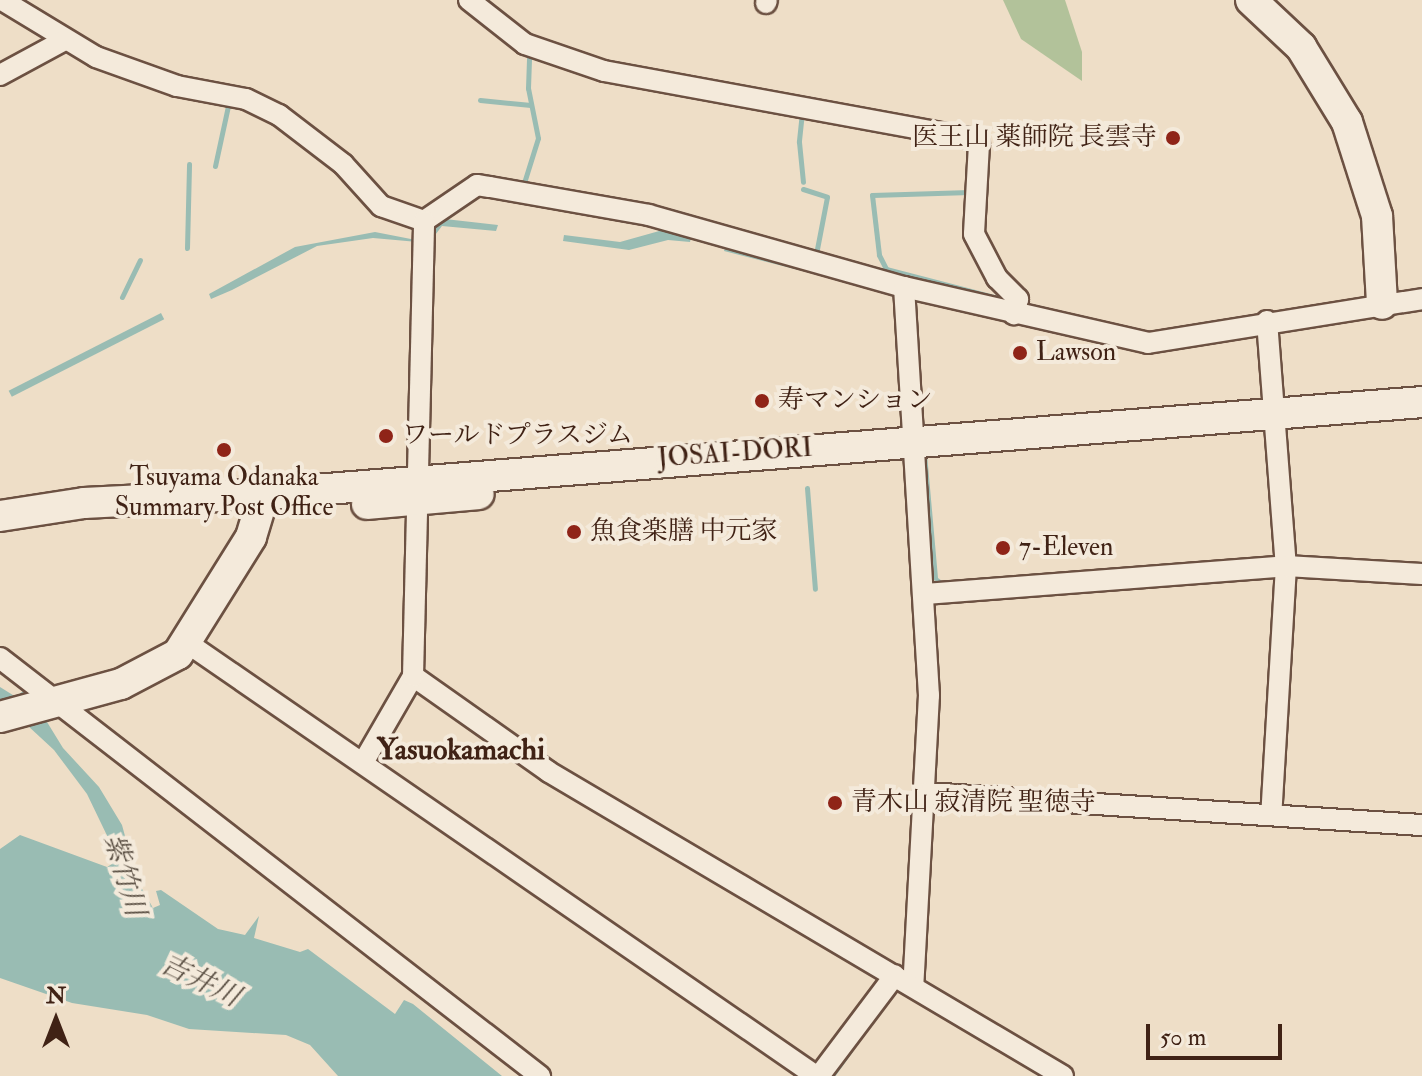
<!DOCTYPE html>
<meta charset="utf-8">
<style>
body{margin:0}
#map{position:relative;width:1422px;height:1076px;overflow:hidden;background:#eedec7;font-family:"IM FELL Double Pica","Noto Serif JP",serif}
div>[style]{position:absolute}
.green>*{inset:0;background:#b2c29a}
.water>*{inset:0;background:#99bcb3;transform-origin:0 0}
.stream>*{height:5px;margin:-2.5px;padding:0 2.5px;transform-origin:2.5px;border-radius:2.5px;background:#99bcb3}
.roads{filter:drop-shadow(2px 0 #6c5142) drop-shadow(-2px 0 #6c5142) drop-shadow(0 2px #6c5142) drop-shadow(0 -2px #6c5142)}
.street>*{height:20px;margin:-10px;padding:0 10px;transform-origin:10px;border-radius:10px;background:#f4eadb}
.secondary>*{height:30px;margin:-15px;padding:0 15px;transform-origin:15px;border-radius:15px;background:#f4eadb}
.dots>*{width:22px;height:22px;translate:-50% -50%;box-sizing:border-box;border:4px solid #f4eadb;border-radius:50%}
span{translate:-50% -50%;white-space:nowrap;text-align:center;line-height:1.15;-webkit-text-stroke:8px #f4eadb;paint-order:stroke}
.poi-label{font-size:26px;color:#402215}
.right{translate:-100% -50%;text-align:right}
.left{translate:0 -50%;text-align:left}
.street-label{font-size:26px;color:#402215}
.water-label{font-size:28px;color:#5b5044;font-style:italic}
.quarter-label{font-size:30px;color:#402215;font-weight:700}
.north{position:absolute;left:16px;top:980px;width:80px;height:80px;-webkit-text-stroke:6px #f4eadb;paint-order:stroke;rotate:0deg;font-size:22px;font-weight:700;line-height:32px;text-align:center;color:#402215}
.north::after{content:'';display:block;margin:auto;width:28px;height:36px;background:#402215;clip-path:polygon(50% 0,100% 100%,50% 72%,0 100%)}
.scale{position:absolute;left:1146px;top:1024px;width:136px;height:36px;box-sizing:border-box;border:4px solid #402215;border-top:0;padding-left:10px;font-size:24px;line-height:28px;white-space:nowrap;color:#402215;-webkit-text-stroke:6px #f4eadb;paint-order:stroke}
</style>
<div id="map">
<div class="green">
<i style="clip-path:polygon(1003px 0,1065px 0,1082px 52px,1082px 81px,1021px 39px)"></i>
</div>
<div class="water">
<i style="clip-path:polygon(436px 218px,498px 225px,496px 231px,442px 226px,429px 243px,373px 238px,317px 246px,232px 290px,211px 299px,209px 294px,295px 247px,375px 232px,416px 240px)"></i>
<i style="clip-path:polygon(670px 228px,692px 233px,690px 242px,668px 240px,629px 250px,563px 241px,564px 235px,620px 242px)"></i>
<i style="clip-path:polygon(726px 245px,904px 278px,889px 293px,724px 251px)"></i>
<i style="left:161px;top:313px;width:7px;height:171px;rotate:63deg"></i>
<i style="clip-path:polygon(917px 341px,938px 578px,942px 581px,1276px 559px,942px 585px,934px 580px)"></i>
<i style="clip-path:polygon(0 687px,16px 697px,23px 691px,31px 696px,63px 748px,99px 787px,122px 825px,137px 880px,153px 908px,160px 905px,156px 891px,161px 890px,218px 929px,245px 935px,259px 916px,254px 938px,300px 952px,308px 949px,395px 1014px,404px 1000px,413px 1004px,502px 1076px,338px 1076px,310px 1045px,286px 1035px,189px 1029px,147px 1015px,72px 1003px,0 978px,0 849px,20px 835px,107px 867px,112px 864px,113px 848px,87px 794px,54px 750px,0 700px)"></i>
</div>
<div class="stream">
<i style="left:480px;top:100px;width:51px;rotate:5.6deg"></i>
<i style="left:802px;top:112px;width:30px;rotate:96deg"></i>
<i style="left:799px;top:142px;width:40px;rotate:84.3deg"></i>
<i style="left:215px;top:166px;width:66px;rotate:-77.8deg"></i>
<i style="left:523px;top:186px;width:50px;rotate:-72.6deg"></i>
<i style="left:538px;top:138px;width:51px;rotate:-101.3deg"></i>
<i style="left:528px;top:88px;width:36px;rotate:-88deg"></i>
<i style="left:803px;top:189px;width:25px;rotate:18deg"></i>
<i style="left:827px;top:197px;width:58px;rotate:100.9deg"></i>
<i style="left:970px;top:192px;width:98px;rotate:178.2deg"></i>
<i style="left:872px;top:195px;width:60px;rotate:83.3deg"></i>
<i style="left:879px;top:255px;width:16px;rotate:63deg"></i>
<i style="left:886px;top:269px;width:124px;rotate:14.5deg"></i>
<i style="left:187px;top:248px;width:84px;rotate:-88.6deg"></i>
<i style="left:122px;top:297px;width:41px;rotate:-64.1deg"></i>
<i style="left:807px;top:488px;width:101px;rotate:85.5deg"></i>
<i style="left:833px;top:1074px;width:29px;rotate:-54deg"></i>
</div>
<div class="roads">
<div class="street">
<i style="left:2px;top:0;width:110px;rotate:31.2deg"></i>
<i style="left:96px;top:57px;width:86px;rotate:19.7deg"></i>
<i style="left:177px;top:86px;width:70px;rotate:10.7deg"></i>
<i style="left:246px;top:99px;width:37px;rotate:26deg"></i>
<i style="left:279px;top:115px;width:81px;rotate:37.4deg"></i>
<i style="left:343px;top:164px;width:57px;rotate:47.9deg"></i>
<i style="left:381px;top:206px;width:46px;rotate:19.2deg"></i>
<i style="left:469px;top:0;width:71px;rotate:38.2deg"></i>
<i style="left:525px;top:44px;width:83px;rotate:18.9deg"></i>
<i style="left:604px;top:71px;width:371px;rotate:10.4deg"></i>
<i style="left:969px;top:138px;width:12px;rotate:31deg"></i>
<i style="left:979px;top:144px;width:90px;rotate:93.2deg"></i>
<i style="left:974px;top:234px;width:50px;rotate:62.4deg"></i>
<i style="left:997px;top:278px;width:30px;rotate:45deg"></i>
<i style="left:1018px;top:299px;width:16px;rotate:105deg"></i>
<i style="left:766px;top:3px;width:3px;rotate:-72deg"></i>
<i style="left:0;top:75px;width:72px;rotate:-28.4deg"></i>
<i style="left:424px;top:221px;width:64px;rotate:-34.2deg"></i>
<i style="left:477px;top:185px;width:13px;rotate:9deg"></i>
<i style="left:490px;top:187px;width:161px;rotate:10deg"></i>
<i style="left:649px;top:215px;width:265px;rotate:15.8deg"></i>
<i style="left:904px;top:287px;width:250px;rotate:12.9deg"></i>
<i style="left:1148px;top:343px;width:278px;rotate:-9.1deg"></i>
<i style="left:904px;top:287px;width:409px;rotate:86.5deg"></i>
<i style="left:929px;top:695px;width:291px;rotate:93.1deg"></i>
<i style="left:1267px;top:321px;width:246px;rotate:85.6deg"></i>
<i style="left:1286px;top:566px;width:249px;rotate:93.4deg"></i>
<i style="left:925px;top:594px;width:362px;rotate:-4.4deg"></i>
<i style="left:1286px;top:566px;width:136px;rotate:3.4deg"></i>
<i style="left:186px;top:642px;width:765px;rotate:34.56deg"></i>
<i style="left:0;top:658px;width:683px;rotate:37.74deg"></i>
<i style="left:413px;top:676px;width:166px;rotate:35.2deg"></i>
<i style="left:549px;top:772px;width:597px;rotate:30.6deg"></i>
<i style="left:364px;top:761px;width:98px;rotate:-60deg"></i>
<i style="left:413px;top:676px;width:455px;rotate:-88.6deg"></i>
<i style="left:926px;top:793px;width:497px;rotate:3.7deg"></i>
<i style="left:819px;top:1076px;width:126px;rotate:-53deg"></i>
</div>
<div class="secondary">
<i style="left:1251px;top:0;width:69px;rotate:43.2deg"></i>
<i style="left:1301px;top:47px;width:88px;rotate:58.5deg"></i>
<i style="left:1347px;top:122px;width:99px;rotate:72.3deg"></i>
<i style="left:1377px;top:216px;width:88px;rotate:86.7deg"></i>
<i style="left:367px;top:504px;width:112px;rotate:-5.1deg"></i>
<i style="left:0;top:516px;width:85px;rotate:-8.8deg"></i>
<i style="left:84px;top:503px;width:180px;rotate:-2.9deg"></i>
<i style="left:264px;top:494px;width:1162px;rotate:-4.54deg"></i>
<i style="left:0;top:717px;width:125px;rotate:-15.3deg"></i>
<i style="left:121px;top:684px;width:64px;rotate:-27.8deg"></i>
<i style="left:178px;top:654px;width:138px;rotate:-58deg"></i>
<i style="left:251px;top:537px;width:45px;rotate:-73.2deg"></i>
</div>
</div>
<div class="dots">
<i style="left:1173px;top:138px;background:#8f2418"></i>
<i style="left:1020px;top:353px;background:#8f2418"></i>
<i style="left:762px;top:401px;background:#8f2418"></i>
<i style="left:386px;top:436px;background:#8f2418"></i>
<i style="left:224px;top:450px;background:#8f2418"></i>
<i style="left:574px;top:532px;background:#8f2418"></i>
<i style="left:1003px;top:548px;background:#8f2418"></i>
<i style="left:835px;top:803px;background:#8f2418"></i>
</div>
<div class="poi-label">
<span class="right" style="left:1157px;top:138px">医王山 薬師院 長雲寺</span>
<span class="left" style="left:1036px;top:353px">Lawson</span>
<span class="left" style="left:778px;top:401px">寿マンション</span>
<span class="left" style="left:402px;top:436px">ワールドプラスジム</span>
<span style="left:224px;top:493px">Tsuyama Odanaka<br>Summary Post Office</span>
<span class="left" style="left:590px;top:532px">魚食楽膳 中元家</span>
<span class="left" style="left:1019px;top:548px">7-Eleven</span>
<span class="left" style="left:851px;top:803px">青木山 寂清院 聖徳寺</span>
</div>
<div class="street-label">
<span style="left:735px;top:454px;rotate:-4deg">JOSAI-DORI</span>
</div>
<div class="water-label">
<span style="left:124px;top:875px;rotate:74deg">紫竹川</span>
<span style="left:200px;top:981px;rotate:26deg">吉井川</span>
</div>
<div class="quarter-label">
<span style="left:461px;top:750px">Yasuokamachi</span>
</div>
<div class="north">N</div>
<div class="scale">50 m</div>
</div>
